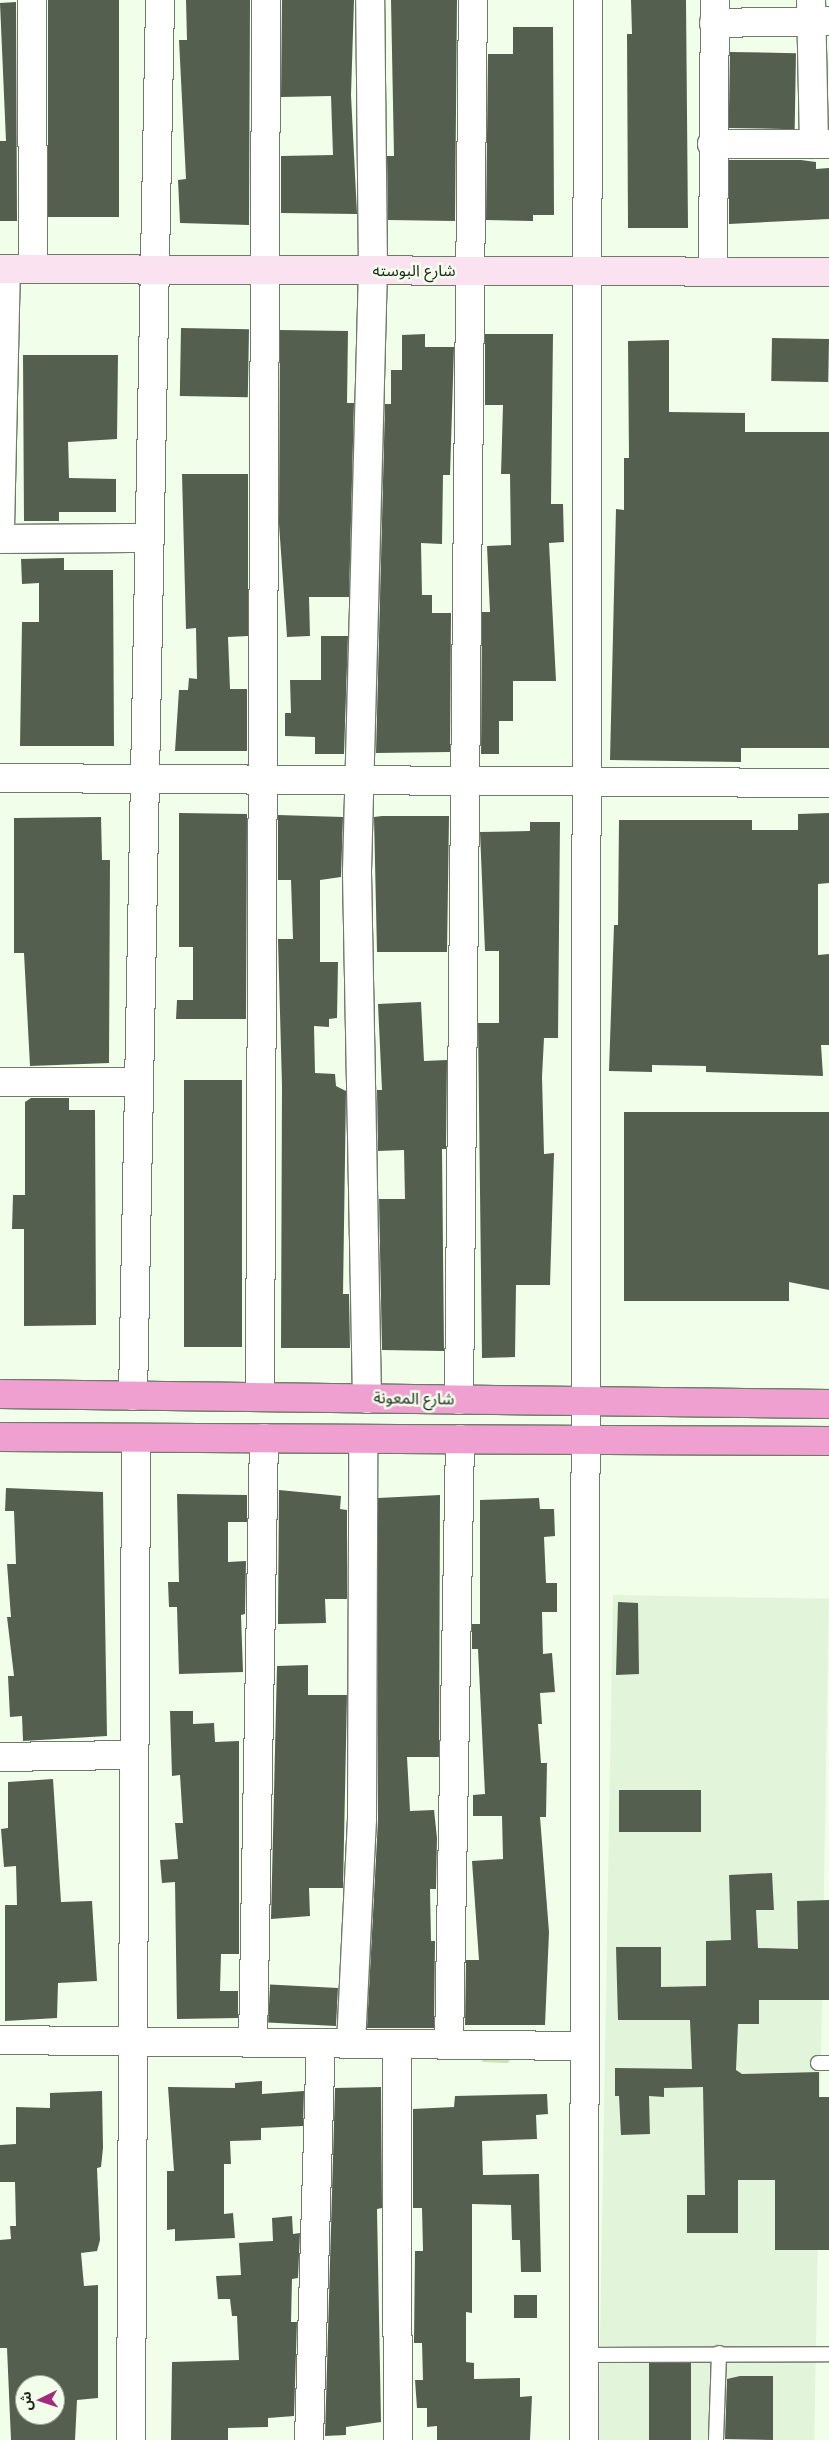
<!DOCTYPE html>
<meta charset="utf-8">
<style>
body{margin:0}
#map{position:relative;width:829px;height:2440px;overflow:hidden;background:#f1feea;font-family:Helvetica,"Noto Sans Arabic",sans-serif}
div>[style]{position:absolute}
.built>*{inset:0;background:#e2f4da;transform-origin:0 0}
.stream>*{height:8px;margin:-4px;padding:0 4px;transform-origin:4px;border-radius:4px;background:#c4e6b2}
.building>*{inset:0;background:#545f4f;transform-origin:0 0}
.roads{filter:drop-shadow(1px 0 #6f7b69) drop-shadow(-1px 0 #6f7b69) drop-shadow(0 1px #6f7b69) drop-shadow(0 -1px #6f7b69)}
.lane>*{height:14px;margin:-7px;padding:0 7px;transform-origin:7px;border-radius:7px;background:#fff}
.street>*{height:28px;margin:-14px;padding:0 14px;transform-origin:14px;border-radius:14px;background:#fff}
.secondary>*{height:28px;margin:-14px;padding:0 14px;transform-origin:14px;border-radius:14px;background:#fae2f1}
.highway>*{height:28px;margin:-14px;padding:0 14px;transform-origin:14px;border-radius:14px;background:#efa0d0}
span{translate:-50% -50%;white-space:nowrap;text-align:center;line-height:1.15;-webkit-text-stroke:5px #f1feea;paint-order:stroke}
.street-label{font-size:16px;color:#1f241d}
.north{position:absolute;left:15px;top:2375px;width:50px;height:50px;box-sizing:border-box;background:#f1feea;border:1px solid #9da798;border-radius:50%;rotate:266deg;font-size:14px;font-weight:700;line-height:20px;text-align:center;color:#1f241d}
.north::after{content:'';display:block;margin:auto;width:18px;height:22px;background:#a42a7f;clip-path:polygon(50% 0,100% 100%,50% 72%,0 100%)}
</style>
<div id="map">
<div class="built">
<i style="left:613px;top:1595px;width:216px;height:845px;rotate:1deg"></i>
</div>
<div class="stream">
<i style="left:485px;top:2058px;width:21px;rotate:3deg"></i>
</div>
<div class="building">
<i style="left:48px;top:0;width:71px;height:217px"></i>
<i style="clip-path:polygon(186px 0,250px 0,249px 225px,180px 223px,178px 180px,186px 179px,179px 40px,187px 40px)"></i>
<i style="clip-path:polygon(282px 0,354px 0,351px 95px,357px 214px,281px 213px,281px 156px,333px 155px,331px 96px,281px 97px)"></i>
<i style="clip-path:polygon(391px 0,457px 0,455px 221px,388px 220px,387px 156px,394px 156px)"></i>
<i style="clip-path:polygon(631px 0,686px 0,688px 228px,628px 228px,627px 34px,632px 34px)"></i>
<i style="clip-path:polygon(16px 2px,17px 221px,0 221px,0 141px,6px 141px,0 3px)"></i>
<i style="clip-path:polygon(513px 27px,553px 27px,554px 215px,533px 215px,533px 221px,486px 220px,488px 54px,513px 54px)"></i>
<i style="left:730px;top:52px;width:66px;height:76px;rotate:1deg"></i>
<i style="clip-path:polygon(729px 160px,801px 160px,816px 162px,816px 169px,829px 168px,829px 219px,729px 224px)"></i>
<i style="left:181px;top:328px;width:68px;height:68px;rotate:1deg"></i>
<i style="clip-path:polygon(280px 330px,348px 331px,347px 403px,354px 403px,349px 597px,309px 597px,310px 636px,287px 637px,279px 524px)"></i>
<i style="clip-path:polygon(425px 334px,425px 347px,454px 347px,450px 475px,443px 475px,442px 544px,421px 543px,422px 595px,432px 595px,432px 613px,451px 613px,450px 752px,376px 753px,385px 404px,391px 404px,391px 370px,402px 370px,402px 335px)"></i>
<i style="clip-path:polygon(485px 334px,553px 334px,551px 504px,563px 504px,564px 542px,549px 543px,556px 681px,513px 681px,513px 721px,499px 721px,499px 754px,481px 754px,482px 612px,490px 612px,487px 546px,511px 545px,510px 474px,501px 474px,503px 405px,485px 405px)"></i>
<i style="left:772px;top:338px;width:57px;height:43px;rotate:1deg"></i>
<i style="clip-path:polygon(669px 340px,669px 412px,745px 413px,745px 432px,829px 432px,829px 748px,741px 748px,741px 762px,610px 760px,616px 509px,624px 510px,624px 458px,629px 458px,628px 341px)"></i>
<i style="clip-path:polygon(23px 355px,118px 355px,117px 439px,68px 442px,69px 478px,116px 479px,116px 512px,59px 512px,59px 521px,24px 521px)"></i>
<i style="clip-path:polygon(182px 474px,248px 474px,248px 636px,228px 637px,230px 689px,247px 689px,247px 751px,175px 751px,179px 690px,188px 690px,189px 678px,197px 679px,196px 628px,186px 629px)"></i>
<i style="clip-path:polygon(64px 558px,64px 570px,113px 570px,114px 746px,20px 746px,22px 622px,39px 622px,39px 583px,22px 584px,21px 559px)"></i>
<i style="clip-path:polygon(321px 636px,348px 636px,344px 754px,315px 754px,315px 737px,285px 736px,285px 713px,291px 713px,290px 680px,321px 680px)"></i>
<i style="clip-path:polygon(179px 813px,247px 814px,246px 1019px,176px 1019px,177px 1000px,193px 1000px,193px 947px,179px 947px)"></i>
<i style="clip-path:polygon(829px 813px,829px 883px,818px 884px,818px 955px,829px 954px,829px 1045px,821px 1045px,823px 1076px,706px 1072px,706px 1066px,652px 1065px,652px 1072px,609px 1071px,614px 925px,618px 925px,619px 820px,752px 820px,752px 830px,798px 830px,798px 814px)"></i>
<i style="clip-path:polygon(278px 815px,343px 817px,341px 877px,320px 880px,320px 962px,338px 962px,337px 1018px,329px 1019px,329px 1027px,314px 1026px,315px 1073px,335px 1074px,336px 1086px,346px 1091px,343px 1294px,349px 1294px,350px 1348px,281px 1348px,282px 1086px,278px 939px,293px 939px,291px 880px,278px 880px)"></i>
<i style="clip-path:polygon(382px 816px,449px 816px,447px 952px,377px 952px,374px 817px)"></i>
<i style="clip-path:polygon(101px 817px,102px 860px,110px 860px,109px 1063px,30px 1066px,24px 953px,14px 953px,14px 818px)"></i>
<i style="clip-path:polygon(530px 822px,560px 822px,558px 1038px,544px 1038px,542px 1077px,544px 1154px,554px 1153px,550px 1285px,516px 1285px,515px 1357px,482px 1358px,478px 1023px,499px 1023px,499px 951px,485px 951px,480px 832px,530px 831px)"></i>
<i style="clip-path:polygon(421px 1002px,424px 1061px,447px 1060px,446px 1149px,442px 1149px,444px 1351px,382px 1350px,379px 1199px,405px 1199px,404px 1150px,378px 1151px,377px 1090px,382px 1090px,378px 1004px)"></i>
<i style="left:242px;top:1080px;width:267px;height:58px;rotate:90deg"></i>
<i style="clip-path:polygon(31px 1098px,69px 1098px,69px 1110px,95px 1110px,96px 1325px,24px 1326px,24px 1229px,12px 1229px,13px 1195px,25px 1195px,25px 1102px)"></i>
<i style="clip-path:polygon(624px 1112px,829px 1112px,829px 1290px,789px 1282px,789px 1301px,624px 1301px)"></i>
<i style="clip-path:polygon(6px 1488px,103px 1492px,107px 1736px,23px 1741px,22px 1716px,10px 1717px,8px 1676px,14px 1676px,7px 1617px,11px 1617px,7px 1564px,16px 1564px,14px 1511px,5px 1511px)"></i>
<i style="clip-path:polygon(279px 1490px,341px 1496px,340px 1509px,347px 1510px,347px 1599px,325px 1599px,326px 1623px,278px 1624px)"></i>
<i style="clip-path:polygon(177px 1494px,247px 1495px,247px 1522px,228px 1522px,228px 1562px,246px 1561px,245px 1614px,241px 1615px,243px 1672px,179px 1674px,177px 1607px,169px 1607px,168px 1582px,179px 1582px)"></i>
<i style="clip-path:polygon(440px 1495px,439px 1757px,407px 1757px,410px 1811px,434px 1810px,437px 1838px,436px 1889px,430px 1889px,431px 1941px,435px 1941px,434px 2028px,367px 2028px,378px 1820px,378px 1498px)"></i>
<i style="clip-path:polygon(539px 1498px,540px 1509px,554px 1509px,555px 1536px,544px 1537px,546px 1583px,557px 1583px,557px 1612px,542px 1612px,543px 1654px,552px 1653px,555px 1692px,540px 1693px,542px 1724px,538px 1724px,541px 1763px,547px 1763px,546px 1817px,540px 1817px,549px 1932px,545px 2025px,465px 2025px,466px 1960px,479px 1960px,472px 1861px,503px 1859px,502px 1816px,473px 1816px,473px 1795px,485px 1794px,478px 1649px,472px 1649px,472px 1624px,480px 1624px,480px 1500px)"></i>
<i style="clip-path:polygon(618px 1602px,638px 1603px,639px 1674px,616px 1675px)"></i>
<i style="clip-path:polygon(308px 1665px,308px 1695px,347px 1695px,343px 1888px,309px 1888px,310px 1916px,271px 1919px,277px 1666px)"></i>
<i style="clip-path:polygon(170px 1711px,193px 1711px,193px 1724px,214px 1723px,215px 1742px,239px 1741px,239px 1954px,221px 1954px,220px 1991px,238px 1991px,238px 2018px,177px 2019px,175px 1882px,162px 1883px,160px 1860px,178px 1859px,175px 1823px,183px 1823px,180px 1775px,172px 1776px)"></i>
<i style="clip-path:polygon(53px 1779px,61px 1902px,92px 1901px,97px 1981px,58px 1983px,57px 2018px,5px 2021px,5px 1905px,17px 1905px,16px 1866px,4px 1867px,1px 1829px,8px 1828px,8px 1782px)"></i>
<i style="left:701px;top:1790px;width:42px;height:82px;rotate:90deg"></i>
<i style="clip-path:polygon(772px 1873px,774px 1910px,756px 1910px,758px 1948px,798px 1949px,797px 1901px,829px 1900px,829px 2000px,759px 2000px,759px 2024px,738px 2024px,736px 2070px,742px 2074px,819px 2072px,819px 2097px,829px 2097px,829px 2250px,775px 2250px,775px 2180px,738px 2180px,738px 2233px,687px 2233px,687px 2195px,705px 2195px,703px 2087px,664px 2088px,664px 2097px,649px 2096px,650px 2134px,621px 2135px,619px 2096px,615px 2096px,615px 2068px,692px 2069px,690px 2020px,618px 2020px,616px 1947px,661px 1947px,661px 1987px,706px 1986px,706px 1941px,731px 1940px,729px 1875px)"></i>
<i style="left:338px;top:1988px;width:38px;height:68px;rotate:93deg"></i>
<i style="clip-path:polygon(262px 2081px,262px 2094px,304px 2091px,303px 2126px,261px 2128px,261px 2140px,230px 2141px,231px 2164px,224px 2164px,224px 2214px,233px 2213px,235px 2238px,175px 2241px,175px 2229px,167px 2230px,167px 2171px,174px 2171px,168px 2087px,235px 2088px,235px 2083px)"></i>
<i style="clip-path:polygon(381px 2087px,382px 2208px,377px 2209px,381px 2422px,346px 2427px,346px 2435px,325px 2436px,335px 2088px)"></i>
<i style="clip-path:polygon(evenodd,102px 2091px,103px 2148px,101px 2167px,97px 2168px,100px 2240px,97px 2251px,81px 2253px,84px 2286px,98px 2285px,98px 2398px,77px 2400px,75px 2440px,11px 2440px,7px 2348px,0 2348px,0 2240px,11px 2239px,10px 2226px,16px 2226px,15px 2182px,0 2182px,0 2145px,16px 2144px,16px 2107px,50px 2108px,50px 2093px,102px 2091px,25px 2385px,55px 2385px,55px 2415px,25px 2415px,25px 2385px)"></i>
<i style="clip-path:polygon(547px 2094px,548px 2114px,536px 2115px,537px 2139px,482px 2141px,483px 2175px,539px 2174px,541px 2272px,521px 2272px,520px 2240px,512px 2240px,511px 2205px,472px 2204px,472px 2313px,466px 2312px,466px 2362px,474px 2363px,474px 2379px,520px 2378px,520px 2397px,532px 2396px,530px 2440px,437px 2440px,437px 2426px,427px 2427px,427px 2408px,417px 2408px,415px 2380px,423px 2380px,422px 2343px,414px 2343px,415px 2251px,423px 2251px,422px 2208px,413px 2208px,413px 2109px,454px 2107px,455px 2096px)"></i>
<i style="clip-path:polygon(292px 2216px,293px 2234px,300px 2233px,298px 2278px,292px 2279px,291px 2322px,297px 2322px,294px 2416px,268px 2418px,268px 2427px,228px 2428px,228px 2440px,171px 2440px,172px 2362px,239px 2360px,237px 2316px,232px 2316px,230px 2299px,218px 2299px,216px 2276px,241px 2275px,239px 2243px,273px 2241px,272px 2218px)"></i>
<i style="left:514px;top:2295px;width:23px;height:23px"></i>
<i style="left:649px;top:2363px;width:42px;height:77px"></i>
<i style="clip-path:polygon(740px 2376px,773px 2376px,773px 2440px,725px 2439px,727px 2379px)"></i>
</div>
<div class="roads">
<div class="lane">
<i style="left:818px;top:2063px;width:11px"></i>
<i style="left:586px;top:2355px;width:243px;rotate:-0.2deg"></i>
<i style="left:716px;top:2440px;width:87px;rotate:-88deg"></i>
</div>
<div class="street">
<i style="left:32px;top:0;width:269px;rotate:89.8deg"></i>
<i style="left:811px;top:0;width:144px;rotate:88.8deg"></i>
<i style="left:714px;top:23px;width:114px;rotate:-1deg"></i>
<i style="left:712px;top:144px;width:117px"></i>
<i style="left:713px;top:272px;width:272px;rotate:-89.6deg"></i>
<i style="left:0;top:529px;width:260px;rotate:-88.7deg"></i>
<i style="left:0;top:539px;width:149px;rotate:-0.4deg"></i>
<i style="left:0;top:778px;width:829px;rotate:0.35deg"></i>
<i style="left:0;top:1082px;width:139px"></i>
<i style="left:133px;top:1396px;width:1396px;rotate:-88.89deg"></i>
<i style="left:260px;top:1397px;width:1397px;rotate:-89.75deg"></i>
<i style="left:367px;top:1399px;width:528px;rotate:-91.09deg"></i>
<i style="left:357px;top:871px;width:601px;rotate:-88.48deg"></i>
<i style="left:373px;top:270px;width:270px;rotate:-90.6deg"></i>
<i style="left:459px;top:1400px;width:1400px;rotate:-89.43deg"></i>
<i style="left:0;top:1757px;width:134px;rotate:-0.9deg"></i>
<i style="left:0;top:2040px;width:584px;rotate:0.59deg"></i>
<i style="left:253px;top:2043px;width:605px;rotate:-88.96deg"></i>
<i style="left:351px;top:2044px;width:225px;rotate:-87.2deg"></i>
<i style="left:362px;top:1819px;width:380px;rotate:-89.8deg"></i>
<i style="left:397px;top:2044px;width:396px;rotate:89.9deg"></i>
<i style="left:449px;top:2045px;width:606px;rotate:-88.96deg"></i>
<i style="left:131px;top:2440px;width:1002px;rotate:-89.71deg"></i>
<i style="left:309px;top:2440px;width:396px;rotate:-88.3deg"></i>
<i style="left:584px;top:2440px;width:2440px;rotate:-89.91deg"></i>
</div>
<div class="secondary">
<i style="left:0;top:269px;width:829px;rotate:0.21deg"></i>
</div>
<div class="highway">
<i style="left:0;top:1394px;width:829px;rotate:0.69deg"></i>
<i style="left:0;top:1437px;width:829px;rotate:0.28deg"></i>
</div>
</div>
<div class="street-label">
<span style="left:414px;top:271px">شارع البوسته</span>
<span style="left:414px;top:1399px;rotate:1deg">شارع المعونة</span>
</div>
<div class="north">ش</div>
</div>
